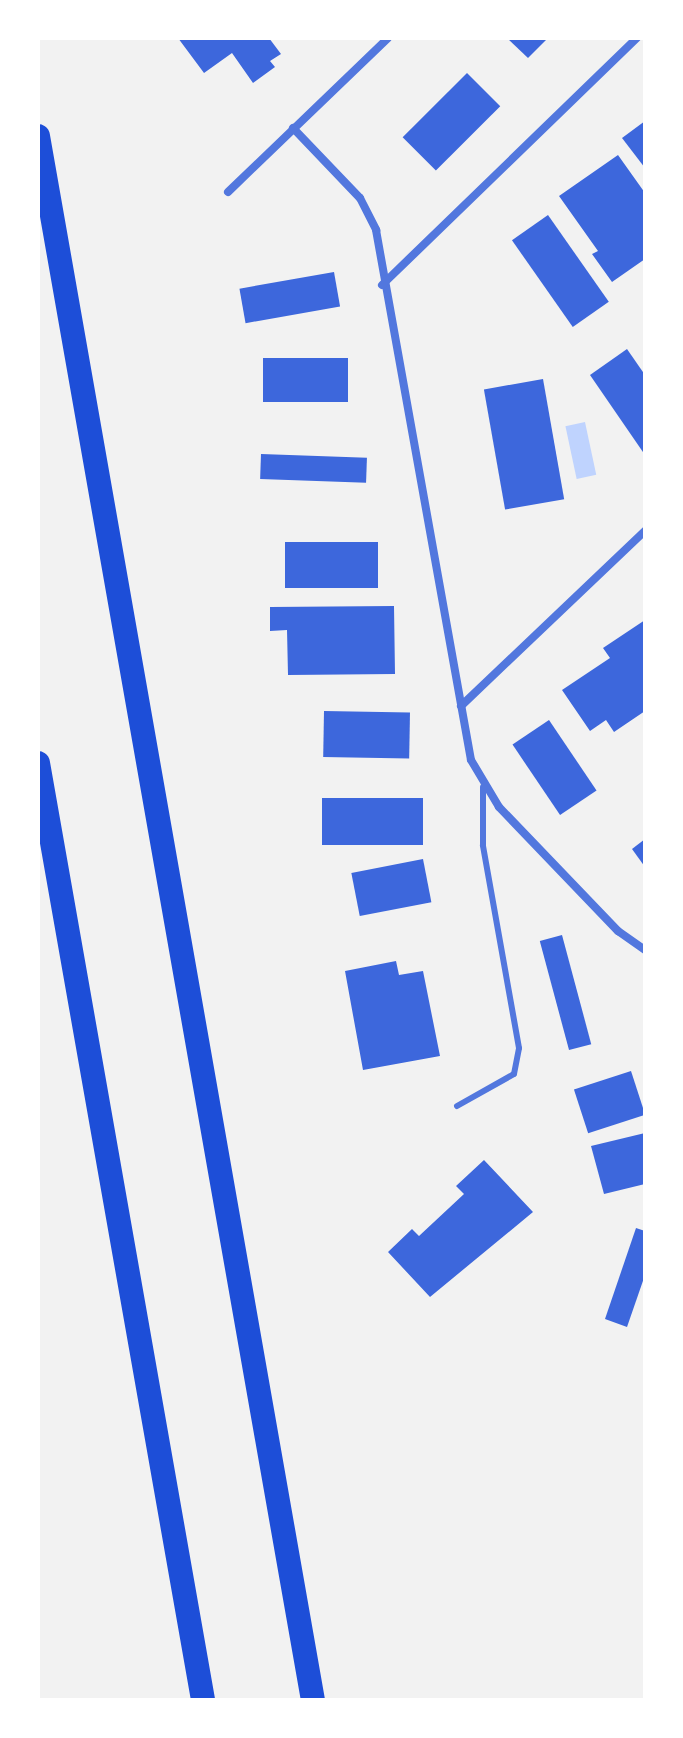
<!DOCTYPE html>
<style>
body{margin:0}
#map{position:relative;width:683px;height:1738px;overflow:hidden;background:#f2f2f2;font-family:"IBM Plex Sans",sans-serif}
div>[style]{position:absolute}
.water>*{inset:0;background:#bfd3fe;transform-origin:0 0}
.building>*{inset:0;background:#3d67dc;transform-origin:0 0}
.service>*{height:6px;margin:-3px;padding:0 3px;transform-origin:3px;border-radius:3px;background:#5277de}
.minor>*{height:8px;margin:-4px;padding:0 4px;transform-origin:4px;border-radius:4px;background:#5277de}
.motorway>*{height:24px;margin:-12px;padding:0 12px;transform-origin:12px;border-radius:12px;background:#1d4ed8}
span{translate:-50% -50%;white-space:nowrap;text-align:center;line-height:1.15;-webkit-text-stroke:6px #fff;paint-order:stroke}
.frame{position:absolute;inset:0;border:40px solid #fff;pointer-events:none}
</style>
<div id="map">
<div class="water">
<i style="left:585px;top:422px;width:54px;height:20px;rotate:78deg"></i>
</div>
<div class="building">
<i style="clip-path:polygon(178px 38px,269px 38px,281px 54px,270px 61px,275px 67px,253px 83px,232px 53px,204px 73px)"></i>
<i style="clip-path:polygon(507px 38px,548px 38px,528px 58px)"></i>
<i style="left:467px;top:73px;width:47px;height:91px;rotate:45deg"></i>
<i style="clip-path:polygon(645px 121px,645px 168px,622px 138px)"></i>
<i style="clip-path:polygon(618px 155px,645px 193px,645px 259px,612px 282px,592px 254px,598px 251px,559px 196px)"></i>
<i style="left:548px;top:215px;width:106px;height:44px;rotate:55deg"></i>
<i style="left:334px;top:272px;width:35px;height:96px;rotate:80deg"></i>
<i style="clip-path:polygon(627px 349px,645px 375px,645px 455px,590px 375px)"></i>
<i style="left:263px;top:358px;width:85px;height:44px"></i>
<i style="left:543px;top:379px;width:122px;height:60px;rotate:80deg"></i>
<i style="left:261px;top:454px;width:106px;height:25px;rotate:2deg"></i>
<i style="left:285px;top:542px;width:93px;height:46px"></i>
<i style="clip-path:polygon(394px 606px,395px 674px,288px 675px,287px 630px,270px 631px,270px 607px)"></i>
<i style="clip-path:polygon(645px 620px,645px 711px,614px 732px,606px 720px,590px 731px,562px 690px,610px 658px,603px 648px)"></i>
<i style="left:324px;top:711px;width:86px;height:46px;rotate:1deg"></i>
<i style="left:549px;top:720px;width:85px;height:44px;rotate:56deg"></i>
<i style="left:322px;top:798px;width:101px;height:47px"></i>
<i style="clip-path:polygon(645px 839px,645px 867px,632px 849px)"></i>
<i style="left:423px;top:859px;width:44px;height:73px;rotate:79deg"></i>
<i style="left:562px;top:935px;width:113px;height:23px;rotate:75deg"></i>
<i style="clip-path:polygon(396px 961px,399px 975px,423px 971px,440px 1056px,363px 1070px,345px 971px)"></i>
<i style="left:631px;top:1071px;width:46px;height:60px;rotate:72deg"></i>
<i style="clip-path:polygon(645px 1133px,645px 1184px,604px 1194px,591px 1146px)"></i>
<i style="clip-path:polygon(484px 1160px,533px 1212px,430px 1297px,388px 1252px,412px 1229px,419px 1236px,464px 1194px,456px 1186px)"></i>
<i style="clip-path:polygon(636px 1228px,645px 1231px,645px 1275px,627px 1327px,605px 1319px)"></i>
</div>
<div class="service">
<i style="left:457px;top:1106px;width:65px;rotate:-29.3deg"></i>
<i style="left:514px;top:1074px;width:26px;rotate:-79deg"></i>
<i style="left:519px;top:1048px;width:206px;rotate:-100.1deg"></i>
<i style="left:483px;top:845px;width:58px;rotate:-90deg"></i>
</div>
<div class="minor">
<i style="left:293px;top:128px;width:97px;rotate:46.3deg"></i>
<i style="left:360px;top:198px;width:36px;rotate:63deg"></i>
<i style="left:376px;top:230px;width:538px;rotate:79.84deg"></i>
<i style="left:471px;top:760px;width:55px;rotate:59.2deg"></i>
<i style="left:499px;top:807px;width:172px;rotate:46.2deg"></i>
<i style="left:618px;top:931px;width:33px;rotate:35deg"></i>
<i style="left:228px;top:192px;width:222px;rotate:-43.9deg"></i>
<i style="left:382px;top:285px;width:355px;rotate:-44.1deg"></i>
<i style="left:461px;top:706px;width:254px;rotate:-43.6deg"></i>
</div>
<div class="motorway">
<i style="left:38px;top:136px;width:1588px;rotate:80.03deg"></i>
<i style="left:38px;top:763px;width:951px;rotate:80.01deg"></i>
</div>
<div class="frame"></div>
</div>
